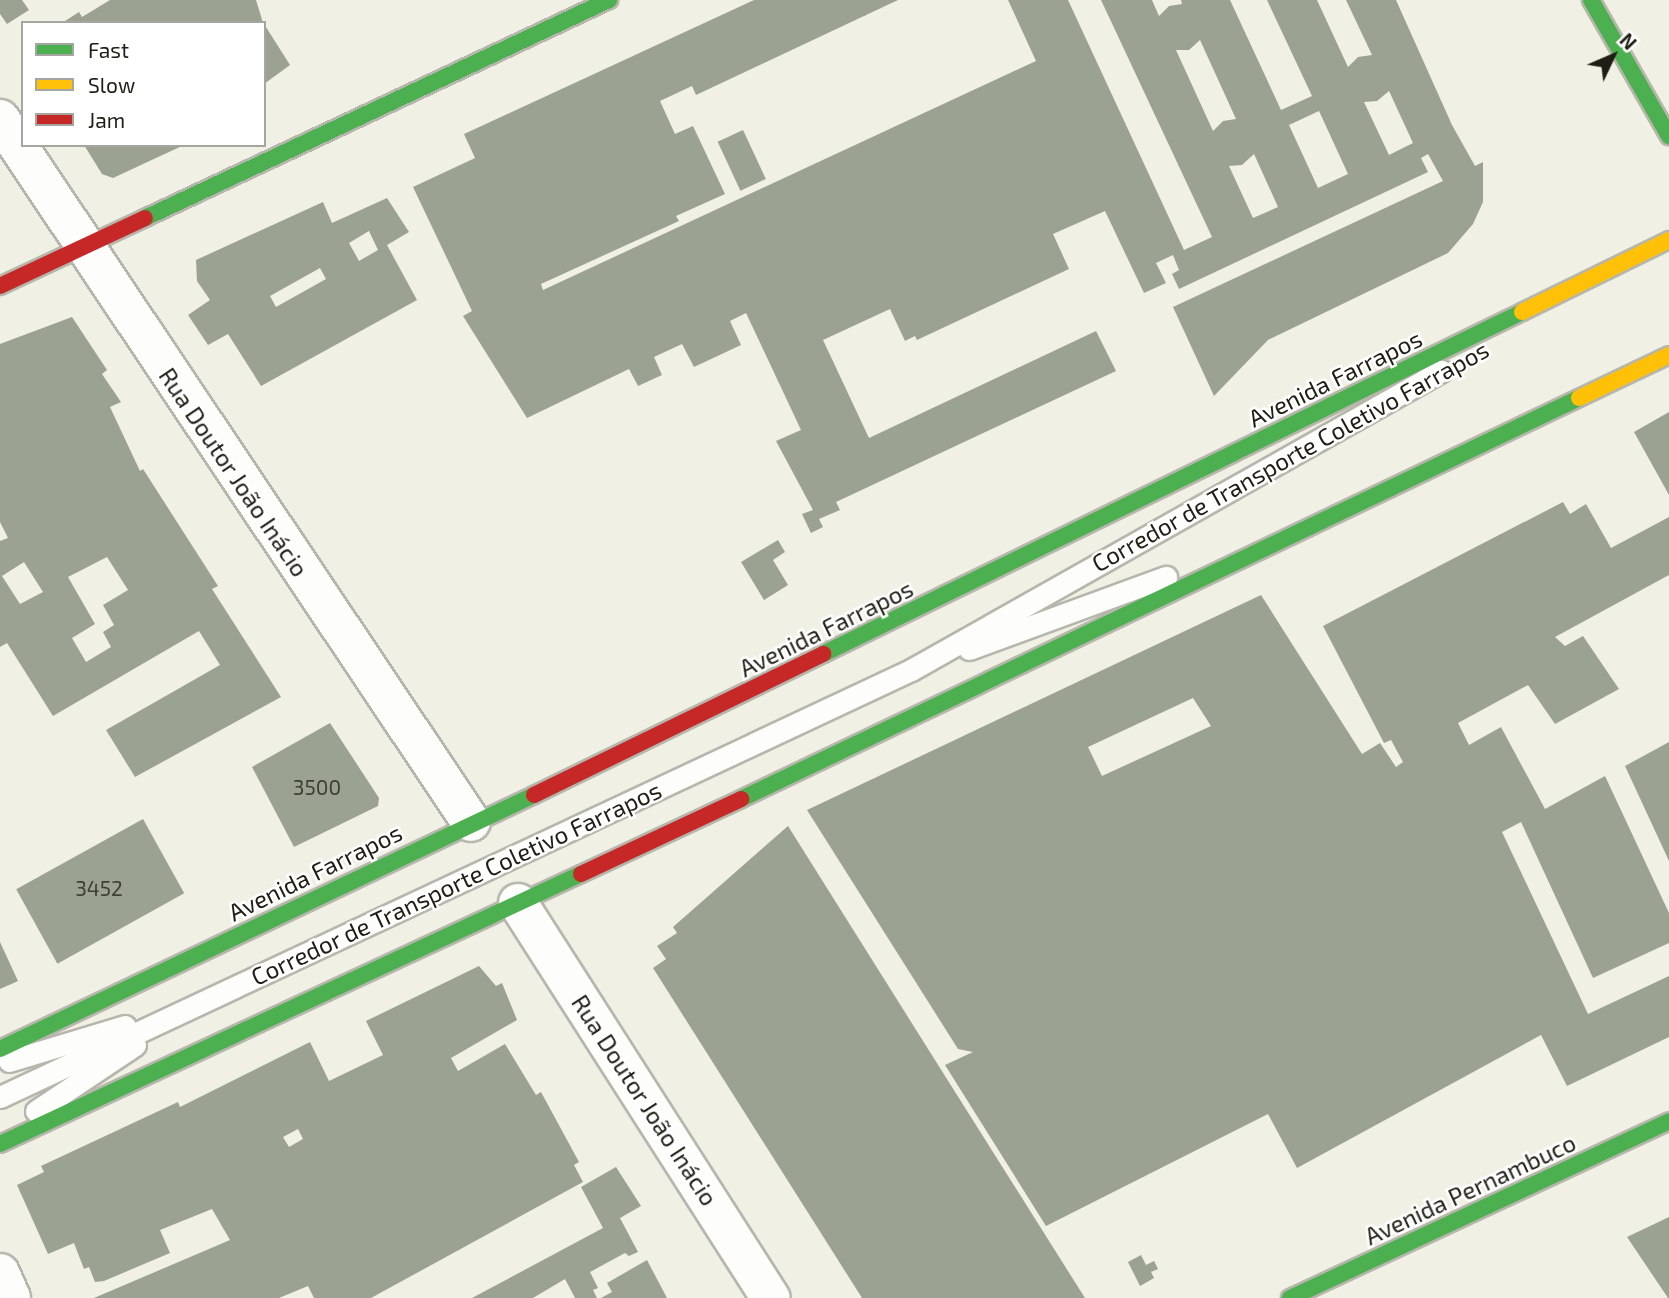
<!DOCTYPE html>
<meta charset="utf-8">
<style>
body{margin:0}
#map{position:relative;width:1669px;height:1298px;overflow:hidden;background:#f0f0e4;font-family:"Exo 2",sans-serif}
div>[style]{position:absolute}
.building>*{inset:0;background:#9ca292;transform-origin:0 0}
.roads{filter:drop-shadow(2px 0 #b6b6ac) drop-shadow(-2px 0 #b6b6ac) drop-shadow(0 2px #b6b6ac) drop-shadow(0 -2px #b6b6ac)}
.lane>*{height:21px;margin:-10.5px;padding:0 10.5px;transform-origin:10.5px;border-radius:10.5px;background:#fdfdfb}
.street>*{height:38px;margin:-19px;padding:0 19px;transform-origin:19px;border-radius:19px;background:#fdfdfb}
.fast>*{height:16px;margin:-8px;padding:0 8px;transform-origin:8px;border-radius:8px;background:#4caf50}
.slow>*{height:16px;margin:-8px;padding:0 8px;transform-origin:8px;border-radius:8px;background:#ffc107}
.jam>*{height:16px;margin:-8px;padding:0 8px;transform-origin:8px;border-radius:8px;background:#c62828}
span{translate:-50% -50%;white-space:nowrap;text-align:center;line-height:1.15;-webkit-text-stroke:5px #fff;paint-order:stroke}
.number-label{font-size:21px;color:#3e3f34}
.number-label span{-webkit-text-stroke-width:0}
.street-label{font-size:24px;color:#1e1e15}
.legend{position:absolute;left:21px;top:21px;width:245px;height:126px;box-sizing:border-box;background:#fff;border:2px solid #a5a5a1;margin:0;padding:9px 12px;list-style:none;font-size:21px;color:#1e1e15}
.legend li{display:flex;align-items:center;gap:14px;height:35px}
.legend b{width:35px;border:2px solid #a5a5a1}
.north{position:absolute;left:1578px;top:21px;width:70px;height:70px;-webkit-text-stroke:5px #fff;paint-order:stroke;rotate:46deg;font-size:19px;font-weight:700;line-height:28px;text-align:center;color:#1e1e15}
.north::after{content:'';display:block;margin:auto;width:24px;height:32px;background:#1e1e15;clip-path:polygon(50% 0,100% 100%,50% 72%,0 100%)}
</style>
<div id="map">
<div class="building">
<i style="clip-path:polygon(0 0,22px 0,29px 10px,7px 24px,0 14px)"></i>
<i style="clip-path:polygon(110px 0,256px 0,263px 23px,62px 23px,79px 12px,82px 17px)"></i>
<i style="clip-path:polygon(evenodd,754px 0,898px 0,696px 95px,692px 86px,660px 101px,675px 134px,693px 126px,725px 194px,676px 216px,679px 221px,541px 284px,543px 290px,1036px 61px,1008px 0,1068px 0,1184px 250px,1212px 237px,1101px 0,1152px 0,1159px 16px,1169px 6px,1182px 4px,1181px 0,1230px 0,1281px 110px,1312px 96px,1267px 0,1317px 0,1348px 67px,1358px 57px,1372px 55px,1346px 0,1396px 0,1452px 125px,1475px 166px,1483px 162px,1483px 202px,1473px 224px,1448px 253px,1268px 340px,1214px 396px,1173px 307px,1443px 181px,1428px 154px,1421px 158px,1428px 172px,1179px 289px,1172px 274px,1179px 270px,1173px 255px,1156px 263px,1166px 283px,1144px 293px,1105px 211px,1053px 234px,1069px 269px,917px 340px,915px 336px,905px 341px,890px 309px,823px 340px,869px 438px,1096px 331px,1116px 371px,836px 502px,840px 510px,819px 519px,823px 527px,811px 533px,802px 514px,813px 510px,776px 441px,801px 430px,746px 313px,730px 321px,741px 345px,694px 367px,682px 344px,654px 357px,662px 375px,638px 386px,629px 369px,527px 418px,463px 316px,472px 311px,413px 187px,475px 158px,464px 134px,754px 0,1200px 40px,1236px 119px,1223px 121px,1213px 131px,1176px 50px,1189px 50px,1200px 40px,754px 0,1389px 91px,1413px 143px,1389px 155px,1364px 102px,1377px 101px,1389px 91px,754px 0,1319px 111px,1348px 174px,1318px 188px,1289px 125px,1319px 111px,754px 0,1254px 154px,1278px 207px,1253px 218px,1229px 166px,1242px 165px,1254px 154px)"></i>
<i style="clip-path:polygon(264px 24px,290px 65px,264px 84px)"></i>
<i style="left:743px;top:130px;width:54px;height:28px;rotate:65deg"></i>
<i style="clip-path:polygon(84px 145px,184px 145px,113px 178px,102px 174px)"></i>
<i style="clip-path:polygon(evenodd,387px 198px,409px 232px,387px 245px,417px 300px,261px 386px,228px 334px,208px 345px,188px 315px,210px 300px,197px 281px,196px 260px,323px 202px,332px 223px,387px 198px,369px 231px,378px 250px,359px 261px,349px 243px,369px 231px,387px 198px,320px 268px,326px 279px,276px 307px,270px 296px,320px 268px)"></i>
<i style="clip-path:polygon(evenodd,72px 317px,107px 370px,102px 374px,121px 402px,110px 407px,140px 471px,143px 469px,218px 586px,212px 589px,281px 697px,135px 777px,106px 730px,220px 665px,199px 631px,53px 716px,7px 643px,0 647px,0 541px,8px 538px,0 522px,0 344px,72px 317px,107px 557px,128px 590px,103px 605px,114px 625px,103px 632px,111px 647px,86px 662px,72px 638px,95px 624px,68px 577px,107px 557px,72px 317px,24px 562px,43px 592px,20px 604px,2px 576px,24px 562px)"></i>
<i style="clip-path:polygon(1669px 412px,1669px 495px,1634px 432px)"></i>
<i style="clip-path:polygon(evenodd,1563px 502px,1570px 514px,1586px 504px,1611px 548px,1669px 517px,1669px 575px,1555px 637px,1565px 646px,1583px 636px,1619px 689px,1555px 724px,1528px 685px,1458px 723px,1469px 745px,1501px 727px,1545px 809px,1605px 776px,1669px 913px,1669px 943px,1593px 978px,1521px 822px,1502px 832px,1588px 1014px,1669px 976px,1669px 1037px,1567px 1086px,1541px 1035px,1297px 1168px,1268px 1114px,1046px 1226px,945px 1065px,973px 1052px,958px 1049px,807px 810px,1261px 595px,1362px 754px,1380px 743px,1396px 767px,1403px 762px,1391px 740px,1384px 743px,1323px 626px,1563px 502px,1193px 698px,1211px 726px,1102px 776px,1088px 747px,1193px 698px)"></i>
<i style="clip-path:polygon(778px 540px,785px 552px,773px 560px,788px 585px,764px 600px,741px 562px)"></i>
<i style="clip-path:polygon(330px 723px,379px 798px,378px 806px,294px 847px,252px 767px)"></i>
<i style="clip-path:polygon(1669px 742px,1669px 861px,1625px 766px)"></i>
<i style="left:143px;top:819px;width:85px;height:145px;rotate:61deg"></i>
<i style="clip-path:polygon(788px 826px,940px 1068px,1085px 1298px,862px 1298px,653px 968px,666px 959px,657px 946px,677px 933px,673px 927px)"></i>
<i style="clip-path:polygon(0 942px,18px 981px,0 989px)"></i>
<i style="clip-path:polygon(evenodd,479px 966px,496px 986px,502px 983px,517px 1020px,451px 1058px,458px 1071px,505px 1044px,536px 1095px,541px 1092px,579px 1162px,574px 1165px,583px 1182px,371px 1298px,314px 1298px,308px 1286px,279px 1298px,94px 1298px,230px 1240px,212px 1209px,160px 1230px,170px 1253px,104px 1281px,95px 1282px,89px 1267px,84px 1269px,74px 1243px,48px 1254px,17px 1185px,44px 1172px,41px 1166px,178px 1102px,180px 1107px,310px 1042px,329px 1081px,383px 1055px,366px 1021px,479px 966px,298px 1129px,303px 1139px,289px 1147px,283px 1137px,298px 1129px)"></i>
<i style="clip-path:polygon(616px 1167px,641px 1206px,620px 1218px,638px 1252px,629px 1256px,625px 1253px,590px 1272px,598px 1288px,593px 1290px,597px 1298px,575px 1298px,565px 1279px,533px 1298px,472px 1298px,603px 1228px,581px 1187px)"></i>
<i style="clip-path:polygon(1669px 1217px,1669px 1298px,1668px 1298px,1627px 1237px)"></i>
<i style="clip-path:polygon(1141px 1255px,1146px 1265px,1154px 1261px,1158px 1269px,1151px 1272px,1154px 1278px,1140px 1286px,1128px 1262px)"></i>
<i style="clip-path:polygon(647px 1260px,667px 1298px,601px 1298px,612px 1292px,607px 1283px)"></i>
</div>
<div class="roads">
<div class="lane">
<i style="left:969px;top:649px;width:210px;rotate:-20.1deg"></i>
<i style="left:9px;top:1061px;width:121px;rotate:-16.8deg"></i>
<i style="left:0;top:1097px;width:1006px;rotate:-25.11deg"></i>
<i style="left:911px;top:670px;width:609px;rotate:-29.43deg"></i>
<i style="left:36px;top:1111px;width:119px;rotate:-33.7deg"></i>
</div>
<div class="street">
<i style="left:0;top:119px;width:846px;rotate:56.18deg"></i>
<i style="left:518px;top:903px;width:469px;rotate:57.4deg"></i>
<i style="left:0;top:1273px;width:27px;rotate:66deg"></i>
</div>
<div class="fast">
<i style="left:1591px;top:0;width:157px;rotate:60.2deg"></i>
<i style="left:145px;top:218px;width:513px;rotate:-25.17deg"></i>
<i style="left:823px;top:654px;width:778px;rotate:-26.07deg"></i>
<i style="left:741px;top:799px;width:929px;rotate:-25.57deg"></i>
<i style="left:0;top:1049px;width:591px;rotate:-25.44deg"></i>
<i style="left:0;top:1144px;width:641px;rotate:-24.93deg"></i>
<i style="left:1290px;top:1298px;width:418px;rotate:-25deg"></i>
</div>
<div class="slow">
<i style="left:1522px;top:312px;width:164px;rotate:-26.1deg"></i>
<i style="left:1579px;top:398px;width:100px;rotate:-25.5deg"></i>
</div>
<div class="jam">
<i style="left:0;top:286px;width:160px;rotate:-25.1deg"></i>
<i style="left:534px;top:795px;width:322px;rotate:-26deg"></i>
<i style="left:581px;top:874px;width:177px;rotate:-25.1deg"></i>
</div>
</div>
<div class="number-label">
<span style="left:317px;top:787px">3500</span>
<span style="left:99px;top:888px">3452</span>
</div>
<div class="street-label">
<span style="left:1335px;top:378px;rotate:-26deg">Avenida Farrapos</span>
<span style="left:1290px;top:456px;rotate:-29deg">Corredor de Transporte Coletivo Farrapos</span>
<span style="left:234px;top:472px;rotate:56deg">Rua Doutor João Inácio</span>
<span style="left:826px;top:628px;rotate:-26deg">Avenida Farrapos</span>
<span style="left:315px;top:872px;rotate:-26deg">Avenida Farrapos</span>
<span style="left:456px;top:883px;rotate:-25deg">Corredor de Transporte Coletivo Farrapos</span>
<span style="left:645px;top:1100px;rotate:57deg">Rua Doutor João Inácio</span>
<span style="left:1470px;top:1189px;rotate:-25deg">Avenida Pernambuco</span>
</div>
<ul class="legend">
<li><b style="height:9px;background:#4caf50"></b>Fast</li>
<li><b style="height:9px;background:#ffc107"></b>Slow</li>
<li><b style="height:9px;background:#c62828"></b>Jam</li>
</ul>
<div class="north">N</div>
</div>
